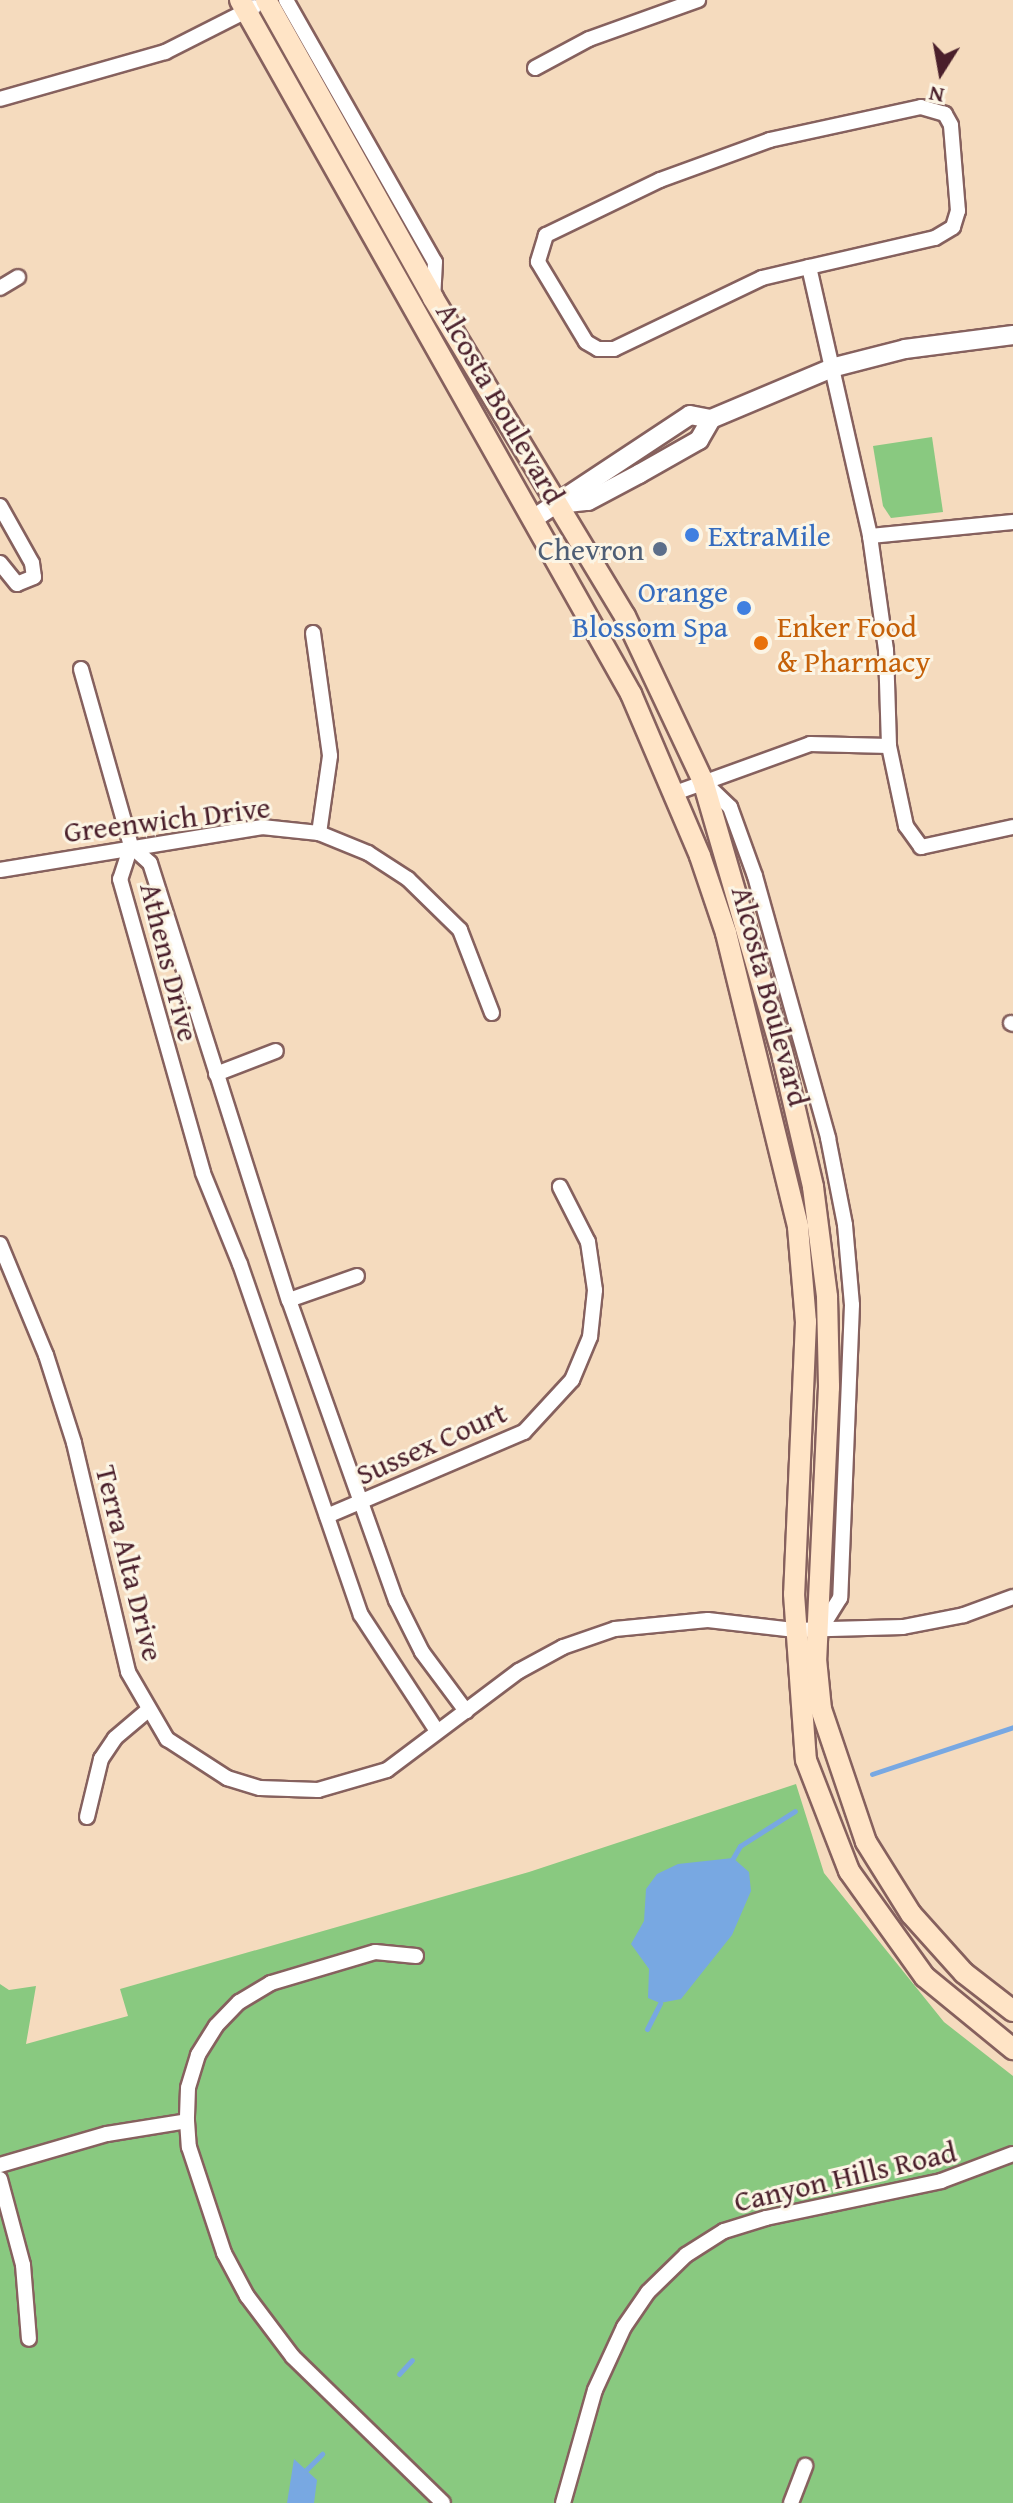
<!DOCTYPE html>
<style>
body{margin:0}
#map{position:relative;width:1013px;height:2503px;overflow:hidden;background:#f5dbbe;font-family:"Gentium Book Plus",serif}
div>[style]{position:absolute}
.green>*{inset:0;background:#89c980}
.water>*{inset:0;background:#78a8e2}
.stream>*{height:5px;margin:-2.5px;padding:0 2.5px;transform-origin:2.5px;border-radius:2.5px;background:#78a8e2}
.roads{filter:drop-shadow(2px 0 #86615e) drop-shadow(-2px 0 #86615e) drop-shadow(0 2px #86615e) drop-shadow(0 -2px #86615e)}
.minor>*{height:14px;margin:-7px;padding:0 7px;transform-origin:7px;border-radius:7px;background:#fff}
.tertiary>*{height:18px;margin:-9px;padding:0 9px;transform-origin:9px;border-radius:9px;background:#fff}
.secondary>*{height:20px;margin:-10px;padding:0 10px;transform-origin:10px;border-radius:10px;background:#ffe4c6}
.dots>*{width:22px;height:22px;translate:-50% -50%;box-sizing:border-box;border:4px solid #fcf5e5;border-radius:50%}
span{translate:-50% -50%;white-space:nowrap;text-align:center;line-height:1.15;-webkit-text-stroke:6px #fcf5e5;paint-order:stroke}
.street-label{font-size:30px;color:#4a1f2b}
.shop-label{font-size:30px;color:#366cbe}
.left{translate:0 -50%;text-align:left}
.right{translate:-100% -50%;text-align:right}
.service-label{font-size:30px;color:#4e5e75}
.food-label{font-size:30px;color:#c56008}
.north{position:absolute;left:901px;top:32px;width:80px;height:80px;-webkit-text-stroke:6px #fcf5e5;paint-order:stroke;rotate:191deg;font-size:22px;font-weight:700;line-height:32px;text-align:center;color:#4a1f2b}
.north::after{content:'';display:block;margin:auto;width:28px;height:36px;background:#4a1f2b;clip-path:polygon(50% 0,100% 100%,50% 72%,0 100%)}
</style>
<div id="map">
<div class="green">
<i style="clip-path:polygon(932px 437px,943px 512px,891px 518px,883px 506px,873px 446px)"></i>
<i style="clip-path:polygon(796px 1784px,824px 1873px,944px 2022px,1013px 2076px,1013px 2503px,0 2503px,0 1984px,9px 1990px,36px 1986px,26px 2044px,128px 2016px,120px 1989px,529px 1872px)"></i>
</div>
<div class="water">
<i style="clip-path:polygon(733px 1858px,749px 1872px,751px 1891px,732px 1935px,681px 1999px,660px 2003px,648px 1998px,649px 1969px,631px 1944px,644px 1921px,646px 1889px,657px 1874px,678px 1864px)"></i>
<i style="clip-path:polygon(294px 2459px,317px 2480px,314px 2503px,287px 2503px)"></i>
</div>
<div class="stream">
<i style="left:872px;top:1774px;width:149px;rotate:-18.4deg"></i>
<i style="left:733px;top:1858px;width:14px;rotate:-60deg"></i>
<i style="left:740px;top:1846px;width:65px;rotate:-32.5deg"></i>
<i style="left:647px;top:2029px;width:29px;rotate:-63deg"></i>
<i style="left:399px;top:2374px;width:19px;rotate:-47deg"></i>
<i style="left:306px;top:2470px;width:23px;rotate:-45deg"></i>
</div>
<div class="roads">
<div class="minor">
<i style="left:286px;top:0;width:301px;rotate:60.4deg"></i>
<i style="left:435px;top:262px;width:35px;rotate:93deg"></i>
<i style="left:535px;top:68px;width:61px;rotate:-28.2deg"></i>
<i style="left:589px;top:39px;width:116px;rotate:-19.7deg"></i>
<i style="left:0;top:99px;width:172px;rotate:-15.9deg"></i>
<i style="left:165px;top:52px;width:100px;rotate:-26.8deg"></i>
<i style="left:809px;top:267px;width:129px;rotate:-13deg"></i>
<i style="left:935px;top:238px;width:21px;rotate:-31deg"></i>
<i style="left:953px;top:227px;width:17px;rotate:-73deg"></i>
<i style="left:958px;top:211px;width:86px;rotate:-94.7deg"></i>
<i style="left:951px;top:125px;width:13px;rotate:-119deg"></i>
<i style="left:945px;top:114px;width:25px;rotate:-164deg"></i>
<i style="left:921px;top:107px;width:155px;rotate:167.7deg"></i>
<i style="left:770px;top:140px;width:117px;rotate:160deg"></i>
<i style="left:660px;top:180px;width:127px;rotate:154.2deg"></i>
<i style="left:546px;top:235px;width:28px;rotate:107deg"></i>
<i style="left:538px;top:262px;width:93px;rotate:59deg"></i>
<i style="left:586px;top:342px;width:14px;rotate:30deg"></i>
<i style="left:598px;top:349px;width:16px"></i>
<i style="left:614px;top:349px;width:164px;rotate:-25.6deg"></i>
<i style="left:762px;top:278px;width:48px;rotate:-13.2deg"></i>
<i style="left:809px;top:267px;width:276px;rotate:77.2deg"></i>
<i style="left:870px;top:536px;width:115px;rotate:82deg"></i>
<i style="left:886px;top:650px;width:96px;rotate:88.2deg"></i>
<i style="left:889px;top:746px;width:82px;rotate:78deg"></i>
<i style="left:906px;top:826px;width:26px;rotate:54deg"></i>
<i style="left:921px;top:847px;width:94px;rotate:-12.3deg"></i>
<i style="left:0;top:288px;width:21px;rotate:-31deg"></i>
<i style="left:0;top:506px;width:65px;rotate:60.7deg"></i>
<i style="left:32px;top:563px;width:14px;rotate:82deg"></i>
<i style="left:34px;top:577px;width:18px;rotate:158deg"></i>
<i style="left:17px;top:584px;width:27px;rotate:-129deg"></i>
<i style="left:870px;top:536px;width:144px;rotate:-5.6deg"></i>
<i style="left:313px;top:633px;width:124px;rotate:82.1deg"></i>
<i style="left:330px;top:756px;width:78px;rotate:98.1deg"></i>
<i style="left:81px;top:669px;width:184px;rotate:74.2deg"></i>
<i style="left:705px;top:783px;width:35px;rotate:44deg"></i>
<i style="left:730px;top:807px;width:73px;rotate:70.1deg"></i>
<i style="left:755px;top:876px;width:272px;rotate:74.4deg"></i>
<i style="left:828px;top:1138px;width:89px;rotate:78.9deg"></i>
<i style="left:845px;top:1225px;width:80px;rotate:85deg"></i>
<i style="left:852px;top:1305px;width:293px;rotate:92.3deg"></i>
<i style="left:840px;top:1598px;width:38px;rotate:122deg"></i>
<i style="left:675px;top:793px;width:144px;rotate:-19.9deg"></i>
<i style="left:810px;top:744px;width:79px;rotate:1.5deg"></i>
<i style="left:131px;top:846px;width:35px;rotate:108deg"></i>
<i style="left:120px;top:879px;width:305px;rotate:74.2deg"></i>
<i style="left:203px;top:1173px;width:98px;rotate:67.9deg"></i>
<i style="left:240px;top:1264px;width:371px;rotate:71deg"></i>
<i style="left:361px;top:1615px;width:139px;rotate:56.8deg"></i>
<i style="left:131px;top:846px;width:25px;rotate:42deg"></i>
<i style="left:150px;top:863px;width:459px;rotate:72.4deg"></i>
<i style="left:289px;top:1300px;width:319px;rotate:70.4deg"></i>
<i style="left:396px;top:1600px;width:58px;rotate:63.4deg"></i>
<i style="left:422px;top:1652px;width:74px;rotate:53.3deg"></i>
<i style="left:0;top:870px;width:266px;rotate:-9.3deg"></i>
<i style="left:262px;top:827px;width:57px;rotate:6deg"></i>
<i style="left:319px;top:833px;width:53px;rotate:22.2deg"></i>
<i style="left:368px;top:853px;width:48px;rotate:33deg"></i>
<i style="left:408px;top:879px;width:73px;rotate:44.4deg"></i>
<i style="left:460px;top:930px;width:89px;rotate:68.9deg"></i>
<i style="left:1011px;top:1023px;width:2px;rotate:27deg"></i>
<i style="left:216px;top:1074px;width:64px;rotate:-21deg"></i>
<i style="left:0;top:1244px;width:120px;rotate:67.5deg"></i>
<i style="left:46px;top:1355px;width:92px;rotate:72.3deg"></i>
<i style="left:74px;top:1443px;width:235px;rotate:76.7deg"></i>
<i style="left:128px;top:1672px;width:78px;rotate:59.8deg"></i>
<i style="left:167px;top:1739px;width:72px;rotate:33deg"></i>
<i style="left:227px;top:1778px;width:34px;rotate:17deg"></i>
<i style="left:260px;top:1788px;width:58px;rotate:2deg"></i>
<i style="left:318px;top:1790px;width:72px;rotate:-16.2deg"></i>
<i style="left:387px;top:1770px;width:165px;rotate:-36.9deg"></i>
<i style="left:519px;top:1671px;width:50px;rotate:-28.6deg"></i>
<i style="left:563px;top:1647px;width:55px;rotate:-19.1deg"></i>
<i style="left:615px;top:1629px;width:93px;rotate:-5.5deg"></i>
<i style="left:708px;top:1620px;width:88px;rotate:6.6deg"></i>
<i style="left:795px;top:1630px;width:108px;rotate:-1.6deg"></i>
<i style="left:903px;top:1627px;width:62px;rotate:-11.1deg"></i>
<i style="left:964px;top:1615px;width:52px;rotate:-20.2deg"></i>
<i style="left:289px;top:1300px;width:72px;rotate:-19.4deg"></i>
<i style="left:327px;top:1516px;width:214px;rotate:-23.1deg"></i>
<i style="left:524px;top:1432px;width:71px;rotate:-47.3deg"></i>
<i style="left:572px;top:1380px;width:47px;rotate:-67.3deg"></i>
<i style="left:590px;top:1337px;width:47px;rotate:-83.9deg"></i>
<i style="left:595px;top:1290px;width:49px;rotate:-98.3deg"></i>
<i style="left:588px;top:1242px;width:62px;rotate:-117deg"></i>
<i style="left:87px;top:1817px;width:60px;rotate:-76.4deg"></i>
<i style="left:101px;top:1759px;width:25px;rotate:-56deg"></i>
<i style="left:115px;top:1738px;width:42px;rotate:-40.2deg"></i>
<i style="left:416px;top:1956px;width:41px;rotate:-174.4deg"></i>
<i style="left:375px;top:1952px;width:109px;rotate:163.4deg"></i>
<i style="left:271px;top:1983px;width:37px;rotate:149deg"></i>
<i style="left:239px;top:2002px;width:33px;rotate:134deg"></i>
<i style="left:216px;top:2026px;width:34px;rotate:122deg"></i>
<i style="left:198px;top:2055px;width:34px;rotate:107deg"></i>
<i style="left:188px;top:2088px;width:33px;rotate:92deg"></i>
<i style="left:187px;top:2121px;width:26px;rotate:86deg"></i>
<i style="left:189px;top:2147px;width:112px;rotate:71.7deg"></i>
<i style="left:224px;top:2253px;width:49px;rotate:61.9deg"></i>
<i style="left:247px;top:2296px;width:76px;rotate:53deg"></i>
<i style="left:293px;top:2357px;width:209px;rotate:44.2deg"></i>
<i style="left:0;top:2165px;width:111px;rotate:-16.2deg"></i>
<i style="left:107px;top:2134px;width:81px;rotate:-9.2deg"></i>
<i style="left:0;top:2179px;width:89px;rotate:75deg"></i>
<i style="left:23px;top:2265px;width:74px;rotate:85.4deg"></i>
<i style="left:563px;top:2503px;width:117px;rotate:-74.2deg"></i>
<i style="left:595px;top:2390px;width:69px;rotate:-65.3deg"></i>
<i style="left:624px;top:2327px;width:42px;rotate:-55.6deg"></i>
<i style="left:648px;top:2292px;width:53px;rotate:-44.2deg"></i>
<i style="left:686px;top:2255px;width:45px;rotate:-32.3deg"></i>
<i style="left:724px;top:2231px;width:44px;rotate:-17.2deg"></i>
<i style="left:766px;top:2218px;width:179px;rotate:-11.9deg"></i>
<i style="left:941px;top:2181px;width:77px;rotate:-20.6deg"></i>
<i style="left:791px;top:2503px;width:40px;rotate:-69deg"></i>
</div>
<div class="tertiary">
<i style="left:558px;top:504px;width:30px;rotate:-6deg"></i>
<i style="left:588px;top:501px;width:58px;rotate:-27.9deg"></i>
<i style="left:639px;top:474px;width:69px;rotate:-29.5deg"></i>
<i style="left:699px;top:440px;width:24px;rotate:-60deg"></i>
<i style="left:533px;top:519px;width:188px;rotate:-33.5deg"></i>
<i style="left:690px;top:415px;width:21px;rotate:11deg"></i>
<i style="left:711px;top:419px;width:134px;rotate:-22.8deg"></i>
<i style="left:835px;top:367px;width:72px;rotate:-14.4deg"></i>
<i style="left:905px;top:349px;width:109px;rotate:-7.4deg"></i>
</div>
<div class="secondary">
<i style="left:240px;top:0;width:797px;rotate:60.6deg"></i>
<i style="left:631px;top:694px;width:176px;rotate:66.9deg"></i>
<i style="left:700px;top:856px;width:81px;rotate:71.3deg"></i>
<i style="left:726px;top:933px;width:303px;rotate:76.2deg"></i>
<i style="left:798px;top:1227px;width:95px;rotate:85.2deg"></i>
<i style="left:806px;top:1322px;width:272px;rotate:92.5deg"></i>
<i style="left:794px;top:1594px;width:166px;rotate:85.9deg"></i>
<i style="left:806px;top:1760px;width:119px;rotate:68.8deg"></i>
<i style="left:849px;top:1871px;width:130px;rotate:54.4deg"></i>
<i style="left:925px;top:1977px;width:114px;rotate:39.3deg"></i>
<i style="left:266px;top:0;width:342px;rotate:60.7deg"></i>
<i style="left:433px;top:298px;width:371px;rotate:58.9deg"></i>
<i style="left:625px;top:616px;width:183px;rotate:64.7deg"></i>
<i style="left:703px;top:781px;width:279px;rotate:73.8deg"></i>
<i style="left:781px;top:1049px;width:142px;rotate:76.9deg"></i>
<i style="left:813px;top:1187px;width:111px;rotate:82.7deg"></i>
<i style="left:827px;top:1297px;width:90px;rotate:88.7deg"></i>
<i style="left:829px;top:1387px;width:272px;rotate:92.7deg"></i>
<i style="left:816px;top:1659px;width:50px;rotate:84.3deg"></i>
<i style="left:821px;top:1709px;width:140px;rotate:71.3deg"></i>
<i style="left:866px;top:1842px;width:85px;rotate:58deg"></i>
<i style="left:911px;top:1914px;width:79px;rotate:48.1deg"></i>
<i style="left:964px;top:1973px;width:62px;rotate:37.8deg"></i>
</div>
</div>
<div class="dots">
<i style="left:692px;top:535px;background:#3f7fe0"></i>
<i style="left:660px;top:549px;background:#5c6f8a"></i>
<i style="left:744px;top:608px;background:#3f7fe0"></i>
<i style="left:761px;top:643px;background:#e8710a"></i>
</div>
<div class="street-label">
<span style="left:501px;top:403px;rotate:60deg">Alcosta Boulevard</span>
<span style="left:167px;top:819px;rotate:-7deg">Greenwich Drive</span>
<span style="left:170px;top:962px;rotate:76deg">Athens Drive</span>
<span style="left:771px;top:996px;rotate:75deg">Alcosta Boulevard</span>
<span style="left:431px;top:1443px;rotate:-24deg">Sussex Court</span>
<span style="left:130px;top:1563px;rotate:76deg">Terra Alta Drive</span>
<span style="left:845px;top:2176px;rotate:-13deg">Canyon Hills Road</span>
</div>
<div class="shop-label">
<span class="left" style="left:708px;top:535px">ExtraMile</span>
<span class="right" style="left:728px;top:608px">Orange<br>Blossom Spa</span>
</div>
<div class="service-label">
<span class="right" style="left:644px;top:549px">Chevron</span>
</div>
<div class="food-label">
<span class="left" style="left:777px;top:643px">Enker Food<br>&amp; Pharmacy</span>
</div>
<div class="north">N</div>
</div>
